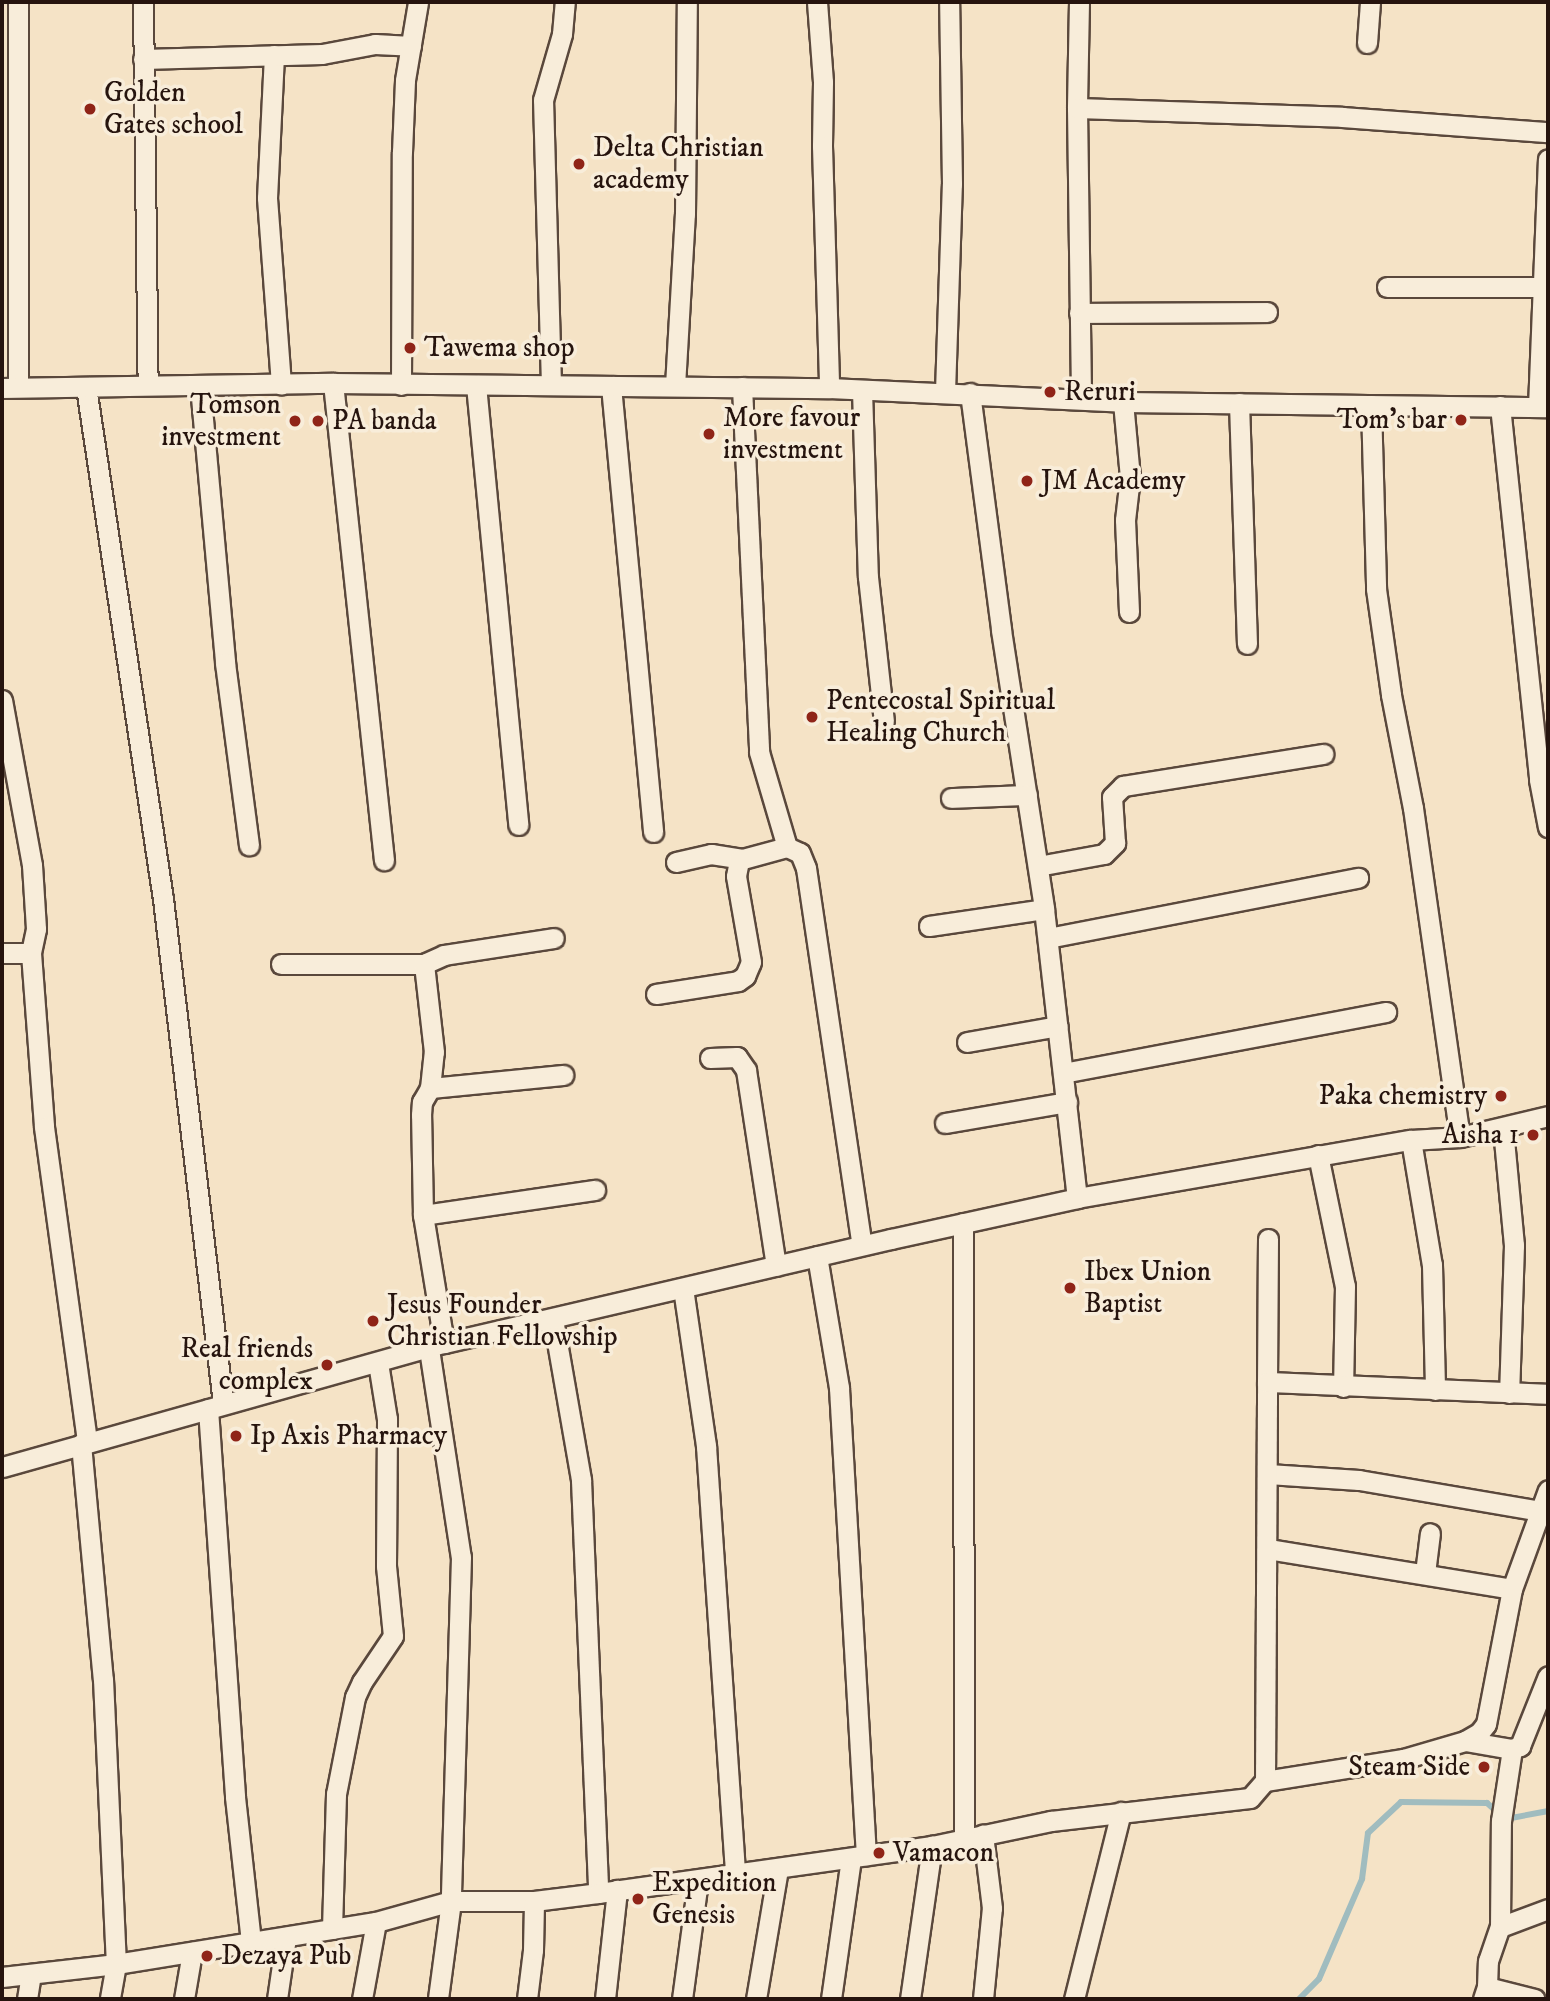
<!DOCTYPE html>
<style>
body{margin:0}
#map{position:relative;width:1550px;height:2001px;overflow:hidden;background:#f5e3c6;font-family:"IM FELL DW Pica",serif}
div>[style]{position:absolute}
.stream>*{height:6px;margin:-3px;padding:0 3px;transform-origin:3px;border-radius:3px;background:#a0bcbf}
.roads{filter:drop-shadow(2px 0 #5a483c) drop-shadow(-2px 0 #5a483c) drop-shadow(0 2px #5a483c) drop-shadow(0 -2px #5a483c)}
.minor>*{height:19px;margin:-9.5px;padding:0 9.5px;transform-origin:9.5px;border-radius:9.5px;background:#f8edda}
.dots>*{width:19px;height:19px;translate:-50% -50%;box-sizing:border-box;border:4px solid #f8edda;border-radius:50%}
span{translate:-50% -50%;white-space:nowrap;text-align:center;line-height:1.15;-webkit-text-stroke:7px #f8edda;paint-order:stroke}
.poi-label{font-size:28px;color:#26140e}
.left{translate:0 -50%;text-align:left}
.right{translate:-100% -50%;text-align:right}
.frame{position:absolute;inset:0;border:4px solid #26140e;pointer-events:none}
</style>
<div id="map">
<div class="stream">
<i style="left:1506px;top:1819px;width:43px;rotate:-10.8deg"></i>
<i style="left:1299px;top:1999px;width:28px;rotate:-45deg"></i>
<i style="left:1319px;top:1979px;width:109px;rotate:-66.7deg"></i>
<i style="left:1362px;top:1879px;width:46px;rotate:-82.6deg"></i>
<i style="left:1368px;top:1833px;width:45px;rotate:-43.2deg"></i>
<i style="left:1401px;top:1802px;width:86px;rotate:0.7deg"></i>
<i style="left:1487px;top:1803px;width:9px;rotate:41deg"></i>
</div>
<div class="roads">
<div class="minor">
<i style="left:18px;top:2px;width:385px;rotate:90deg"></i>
<i style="left:143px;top:2px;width:383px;rotate:89.3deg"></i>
<i style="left:817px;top:2px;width:80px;rotate:85.7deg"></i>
<i style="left:823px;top:82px;width:64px;rotate:90.9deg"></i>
<i style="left:822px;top:146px;width:242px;rotate:88.3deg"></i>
<i style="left:1079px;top:2px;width:106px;rotate:91.1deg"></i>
<i style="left:1077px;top:108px;width:291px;rotate:89.2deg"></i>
<i style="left:1367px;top:43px;width:41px;rotate:-85.8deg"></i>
<i style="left:274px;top:55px;width:143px;rotate:92.8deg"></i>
<i style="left:267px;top:198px;width:187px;rotate:85.7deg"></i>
<i style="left:143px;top:59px;width:179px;rotate:-1.6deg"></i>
<i style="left:322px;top:54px;width:54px;rotate:-10.7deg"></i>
<i style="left:375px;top:44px;width:36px;rotate:3deg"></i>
<i style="left:1077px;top:108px;width:265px;rotate:1.9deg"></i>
<i style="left:1342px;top:117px;width:207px;rotate:4.2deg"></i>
<i style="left:1387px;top:287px;width:155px"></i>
<i style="left:1079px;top:313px;width:188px;rotate:-0.3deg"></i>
<i style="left:333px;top:383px;width:480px;rotate:83.9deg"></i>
<i style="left:401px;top:385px;width:233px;rotate:-89.8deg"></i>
<i style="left:402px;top:152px;width:72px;rotate:-87.6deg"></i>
<i style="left:405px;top:80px;width:79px;rotate:-80.5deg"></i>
<i style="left:476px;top:385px;width:442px;rotate:84.5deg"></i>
<i style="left:551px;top:385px;width:285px;rotate:-91.6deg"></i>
<i style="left:543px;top:100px;width:69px;rotate:-73.9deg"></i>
<i style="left:562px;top:34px;width:32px;rotate:-85deg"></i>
<i style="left:200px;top:386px;width:278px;rotate:84.8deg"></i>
<i style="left:225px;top:663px;width:184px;rotate:82.5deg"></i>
<i style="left:611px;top:386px;width:448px;rotate:84.6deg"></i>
<i style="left:675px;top:386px;width:172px;rotate:-86.7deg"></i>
<i style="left:685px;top:214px;width:212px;rotate:-89.5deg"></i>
<i style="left:86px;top:387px;width:518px;rotate:81.45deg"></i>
<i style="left:163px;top:899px;width:508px;rotate:83.21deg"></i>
<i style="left:742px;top:387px;width:365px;rotate:87.3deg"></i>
<i style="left:759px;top:752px;width:99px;rotate:73.6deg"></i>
<i style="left:2px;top:388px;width:331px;rotate:-0.9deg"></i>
<i style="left:333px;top:383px;width:496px;rotate:0.6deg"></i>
<i style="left:829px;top:388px;width:294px;rotate:2.7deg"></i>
<i style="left:1123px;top:402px;width:425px;rotate:0.7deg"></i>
<i style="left:862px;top:390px;width:187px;rotate:88.2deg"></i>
<i style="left:868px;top:577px;width:145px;rotate:83.7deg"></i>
<i style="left:945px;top:392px;width:208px;rotate:-88.1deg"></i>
<i style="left:952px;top:184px;width:182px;rotate:-90.9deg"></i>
<i style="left:970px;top:393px;width:239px;rotate:82.5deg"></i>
<i style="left:1001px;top:630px;width:282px;rotate:81.2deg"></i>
<i style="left:1044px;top:909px;width:291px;rotate:83.5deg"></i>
<i style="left:1123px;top:402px;width:75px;rotate:84.7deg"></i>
<i style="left:1130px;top:477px;width:43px;rotate:96.6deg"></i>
<i style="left:1125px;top:520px;width:92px;rotate:87.5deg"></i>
<i style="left:1239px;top:403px;width:241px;rotate:88.1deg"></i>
<i style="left:1371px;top:405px;width:184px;rotate:88.4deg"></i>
<i style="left:1376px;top:589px;width:107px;rotate:81.9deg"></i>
<i style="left:1391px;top:695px;width:115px;rotate:79deg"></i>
<i style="left:1413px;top:808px;width:332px;rotate:81.9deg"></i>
<i style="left:1500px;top:406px;width:376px;rotate:84deg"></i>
<i style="left:1539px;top:780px;width:48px;rotate:79.2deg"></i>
<i style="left:1538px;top:407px;width:248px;rotate:-87.7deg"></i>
<i style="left:2px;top:700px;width:168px;rotate:79.7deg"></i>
<i style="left:32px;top:865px;width:64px;rotate:86.4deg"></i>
<i style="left:36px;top:929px;width:25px;rotate:102deg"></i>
<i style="left:31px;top:953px;width:174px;rotate:85.7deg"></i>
<i style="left:44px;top:1127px;width:317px;rotate:82.2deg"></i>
<i style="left:951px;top:798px;width:76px;rotate:-2.3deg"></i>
<i style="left:676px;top:862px;width:36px;rotate:-13deg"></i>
<i style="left:711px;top:854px;width:30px;rotate:9deg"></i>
<i style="left:1038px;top:866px;width:67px;rotate:-10.3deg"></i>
<i style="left:1104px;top:854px;width:16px;rotate:-45deg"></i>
<i style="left:1115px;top:843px;width:46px;rotate:-93.7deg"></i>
<i style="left:1112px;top:797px;width:16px;rotate:-45deg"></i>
<i style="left:1123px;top:786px;width:203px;rotate:-9.1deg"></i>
<i style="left:929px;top:926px;width:116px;rotate:-8.4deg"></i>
<i style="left:1048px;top:938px;width:316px;rotate:-11deg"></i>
<i style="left:2px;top:953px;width:29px"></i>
<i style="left:281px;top:964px;width:143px"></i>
<i style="left:656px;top:994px;width:83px;rotate:-9deg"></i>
<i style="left:738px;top:981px;width:9px;rotate:-36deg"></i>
<i style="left:745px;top:976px;width:15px;rotate:-67deg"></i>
<i style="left:751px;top:962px;width:87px;rotate:-99.9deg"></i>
<i style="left:736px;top:876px;width:16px;rotate:-79deg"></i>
<i style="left:739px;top:860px;width:50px;rotate:-15.2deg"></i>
<i style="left:787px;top:847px;width:14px;rotate:25deg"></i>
<i style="left:800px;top:853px;width:16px;rotate:68deg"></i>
<i style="left:806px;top:868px;width:381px;rotate:81.6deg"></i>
<i style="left:967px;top:1042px;width:92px;rotate:-10deg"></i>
<i style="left:710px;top:1058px;width:27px;rotate:-2deg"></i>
<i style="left:737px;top:1057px;width:16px;rotate:55deg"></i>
<i style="left:746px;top:1070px;width:198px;rotate:81.3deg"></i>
<i style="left:1063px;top:1073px;width:329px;rotate:-10.7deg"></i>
<i style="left:430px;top:1088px;width:134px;rotate:-5.6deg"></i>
<i style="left:945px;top:1123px;width:124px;rotate:-9.8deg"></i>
<i style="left:1503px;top:1129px;width:117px;rotate:84.6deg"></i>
<i style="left:1514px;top:1245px;width:148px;rotate:91.9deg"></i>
<i style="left:1411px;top:1140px;width:127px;rotate:80.5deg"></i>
<i style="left:1432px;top:1265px;width:125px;rotate:88.6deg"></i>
<i style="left:1318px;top:1155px;width:134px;rotate:78.4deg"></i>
<i style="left:1345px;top:1286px;width:101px;rotate:91.1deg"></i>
<i style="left:423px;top:1215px;width:174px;rotate:-8.3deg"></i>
<i style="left:963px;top:1223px;width:617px;rotate:89.91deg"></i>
<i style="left:817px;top:1256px;width:134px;rotate:80.5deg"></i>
<i style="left:839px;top:1388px;width:468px;rotate:86.7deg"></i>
<i style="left:683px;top:1288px;width:160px;rotate:81.7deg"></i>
<i style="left:706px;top:1446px;width:430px;rotate:86.1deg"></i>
<i style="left:553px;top:1319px;width:163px;rotate:80.1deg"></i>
<i style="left:581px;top:1480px;width:413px;rotate:87.6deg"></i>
<i style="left:444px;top:1343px;width:130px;rotate:-99.3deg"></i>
<i style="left:423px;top:1215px;width:100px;rotate:-91.1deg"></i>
<i style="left:421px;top:1115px;width:13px;rotate:-86deg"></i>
<i style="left:422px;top:1102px;width:16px;rotate:-60deg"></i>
<i style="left:430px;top:1088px;width:36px;rotate:-84deg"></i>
<i style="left:434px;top:1052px;width:89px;rotate:-96.5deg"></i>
<i style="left:424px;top:964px;width:22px;rotate:-24deg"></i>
<i style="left:444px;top:955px;width:111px;rotate:-8.8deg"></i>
<i style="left:429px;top:1349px;width:210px;rotate:81.3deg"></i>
<i style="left:461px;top:1557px;width:344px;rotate:91.7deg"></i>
<i style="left:451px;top:1901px;width:99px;rotate:97.6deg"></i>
<i style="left:1267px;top:1382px;width:143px;rotate:-89.6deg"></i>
<i style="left:208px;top:1409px;width:389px;rotate:86deg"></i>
<i style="left:235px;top:1797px;width:147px;rotate:83.7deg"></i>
<i style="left:81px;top:1444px;width:236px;rotate:84.7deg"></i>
<i style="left:103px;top:1679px;width:285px;rotate:87.4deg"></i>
<i style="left:116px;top:1964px;width:36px;rotate:100deg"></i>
<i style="left:2px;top:1467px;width:459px;rotate:-15.7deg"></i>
<i style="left:444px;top:1343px;width:459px;rotate:-13.1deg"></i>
<i style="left:891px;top:1239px;width:190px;rotate:-12.4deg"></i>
<i style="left:1077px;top:1198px;width:339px;rotate:-9.9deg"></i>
<i style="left:1411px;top:1140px;width:49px;rotate:-3.5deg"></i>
<i style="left:1460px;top:1137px;width:90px;rotate:-13.4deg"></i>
<i style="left:1268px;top:1474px;width:91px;rotate:3.8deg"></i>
<i style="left:1359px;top:1480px;width:185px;rotate:9.7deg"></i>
<i style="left:1268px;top:1549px;width:247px;rotate:9.3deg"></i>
<i style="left:1425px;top:1573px;width:40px;rotate:-82.9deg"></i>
<i style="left:1465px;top:1741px;width:48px;rotate:9.7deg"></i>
<i style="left:1512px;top:1749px;width:9px;rotate:-21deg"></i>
<i style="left:1520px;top:1746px;width:75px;rotate:-68.2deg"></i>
<i style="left:1265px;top:1781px;width:140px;rotate:-9.1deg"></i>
<i style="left:1403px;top:1759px;width:65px;rotate:-16.2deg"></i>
<i style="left:1465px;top:1741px;width:16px;rotate:-30deg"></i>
<i style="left:1479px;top:1733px;width:11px;rotate:-52deg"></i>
<i style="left:1486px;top:1724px;width:137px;rotate:-79.1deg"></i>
<i style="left:1512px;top:1589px;width:105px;rotate:-70deg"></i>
<i style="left:1500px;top:1927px;width:106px;rotate:-89.5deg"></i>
<i style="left:1501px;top:1821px;width:73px;rotate:-81.3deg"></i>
<i style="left:332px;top:1929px;width:135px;rotate:-88.3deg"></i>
<i style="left:336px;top:1794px;width:99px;rotate:-78.9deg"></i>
<i style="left:355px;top:1697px;width:17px;rotate:-65deg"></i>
<i style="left:362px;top:1682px;width:55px;rotate:-56deg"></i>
<i style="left:393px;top:1636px;width:70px;rotate:-95.7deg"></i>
<i style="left:386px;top:1566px;width:147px;rotate:-89.6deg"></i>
<i style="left:387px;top:1419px;width:57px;rotate:-99.1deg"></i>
<i style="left:2px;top:1977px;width:115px;rotate:-6.5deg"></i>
<i style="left:116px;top:1964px;width:263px;rotate:-9.2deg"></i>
<i style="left:376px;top:1922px;width:78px;rotate:-15.6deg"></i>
<i style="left:451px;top:1901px;width:83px"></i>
<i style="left:534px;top:1901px;width:64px;rotate:-7.1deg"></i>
<i style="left:598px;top:1893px;width:337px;rotate:-8deg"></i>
<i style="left:932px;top:1846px;width:122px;rotate:-11.9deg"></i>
<i style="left:1051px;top:1821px;width:200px;rotate:-6.6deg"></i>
<i style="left:1250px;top:1798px;width:23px;rotate:-49deg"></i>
<i style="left:1265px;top:1781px;width:399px;rotate:-89.7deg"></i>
<i style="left:1267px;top:1382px;width:281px;rotate:2.4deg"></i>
<i style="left:1487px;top:1987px;width:49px;rotate:14deg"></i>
<i style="left:27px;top:1999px;width:24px;rotate:-81deg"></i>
<i style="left:184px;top:1999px;width:48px;rotate:-80.3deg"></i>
<i style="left:277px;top:1999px;width:63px;rotate:-81.7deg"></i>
<i style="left:362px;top:1999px;width:78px;rotate:-79.7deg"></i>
<i style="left:527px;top:1999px;width:49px;rotate:-83deg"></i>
<i style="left:533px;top:1950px;width:49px;rotate:-88.8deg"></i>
<i style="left:605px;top:1999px;width:110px;rotate:-83.7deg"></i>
<i style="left:682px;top:1999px;width:120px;rotate:-82.3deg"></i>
<i style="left:756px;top:1999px;width:132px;rotate:-80.4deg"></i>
<i style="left:831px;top:1999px;width:142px;rotate:-81.9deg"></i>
<i style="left:910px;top:1999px;width:155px;rotate:-81.8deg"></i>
<i style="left:983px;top:1999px;width:91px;rotate:-84.4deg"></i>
<i style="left:992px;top:1908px;width:74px;rotate:-97deg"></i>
<i style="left:1074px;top:1999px;width:193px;rotate:-75.9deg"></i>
<i style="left:1483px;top:1999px;width:13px;rotate:-72deg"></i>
<i style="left:1487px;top:1987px;width:26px;rotate:-88deg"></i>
<i style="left:1488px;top:1961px;width:36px;rotate:-71deg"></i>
<i style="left:1500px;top:1927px;width:51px;rotate:-20.6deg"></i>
</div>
</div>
<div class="dots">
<i style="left:90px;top:109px;background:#8f2418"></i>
<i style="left:579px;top:164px;background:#8f2418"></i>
<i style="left:410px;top:348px;background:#8f2418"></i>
<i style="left:1050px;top:392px;background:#8f2418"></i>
<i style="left:1461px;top:420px;background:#8f2418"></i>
<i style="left:295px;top:421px;background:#8f2418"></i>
<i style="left:318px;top:421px;background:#8f2418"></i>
<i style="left:709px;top:434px;background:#8f2418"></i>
<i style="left:1027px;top:481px;background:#8f2418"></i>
<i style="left:812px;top:717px;background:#8f2418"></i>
<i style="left:1501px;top:1096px;background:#8f2418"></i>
<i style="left:1533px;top:1135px;background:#8f2418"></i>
<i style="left:1070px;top:1288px;background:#8f2418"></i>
<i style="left:373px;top:1321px;background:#8f2418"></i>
<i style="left:327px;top:1365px;background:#8f2418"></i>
<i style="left:236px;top:1436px;background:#8f2418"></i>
<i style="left:1484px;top:1767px;background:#8f2418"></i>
<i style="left:879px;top:1853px;background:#8f2418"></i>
<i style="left:638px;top:1899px;background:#8f2418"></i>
<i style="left:207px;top:1956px;background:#8f2418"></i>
</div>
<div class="poi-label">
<span class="left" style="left:104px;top:109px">Golden<br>Gates school</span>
<span class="left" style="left:593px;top:164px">Delta Christian<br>academy</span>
<span class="left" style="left:424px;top:348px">Tawema shop</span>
<span class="left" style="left:1064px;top:392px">Reruri</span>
<span class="right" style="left:281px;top:421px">Tomson<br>investment</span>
<span class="left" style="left:723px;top:434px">More favour<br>investment</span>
<span class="right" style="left:1447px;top:420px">Tom's bar</span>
<span class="left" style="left:332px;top:421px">PA banda</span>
<span class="left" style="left:1041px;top:481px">JM Academy</span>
<span class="left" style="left:826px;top:717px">Pentecostal Spiritual<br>Healing Church</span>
<span class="right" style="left:1487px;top:1096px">Paka chemistry</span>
<span class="right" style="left:1519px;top:1135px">Aisha 1</span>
<span class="left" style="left:1084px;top:1288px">Ibex Union<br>Baptist</span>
<span class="left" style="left:387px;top:1321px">Jesus Founder<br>Christian Fellowship</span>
<span class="right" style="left:313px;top:1365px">Real friends<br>complex</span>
<span class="left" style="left:250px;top:1436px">Ip Axis Pharmacy</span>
<span class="right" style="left:1470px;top:1767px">Steam Side</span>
<span class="left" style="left:893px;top:1853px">Vamacon</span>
<span class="left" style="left:652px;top:1899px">Expedition<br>Genesis</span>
<span class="left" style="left:221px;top:1956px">Dezaya Pub</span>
</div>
<div class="frame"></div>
</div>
